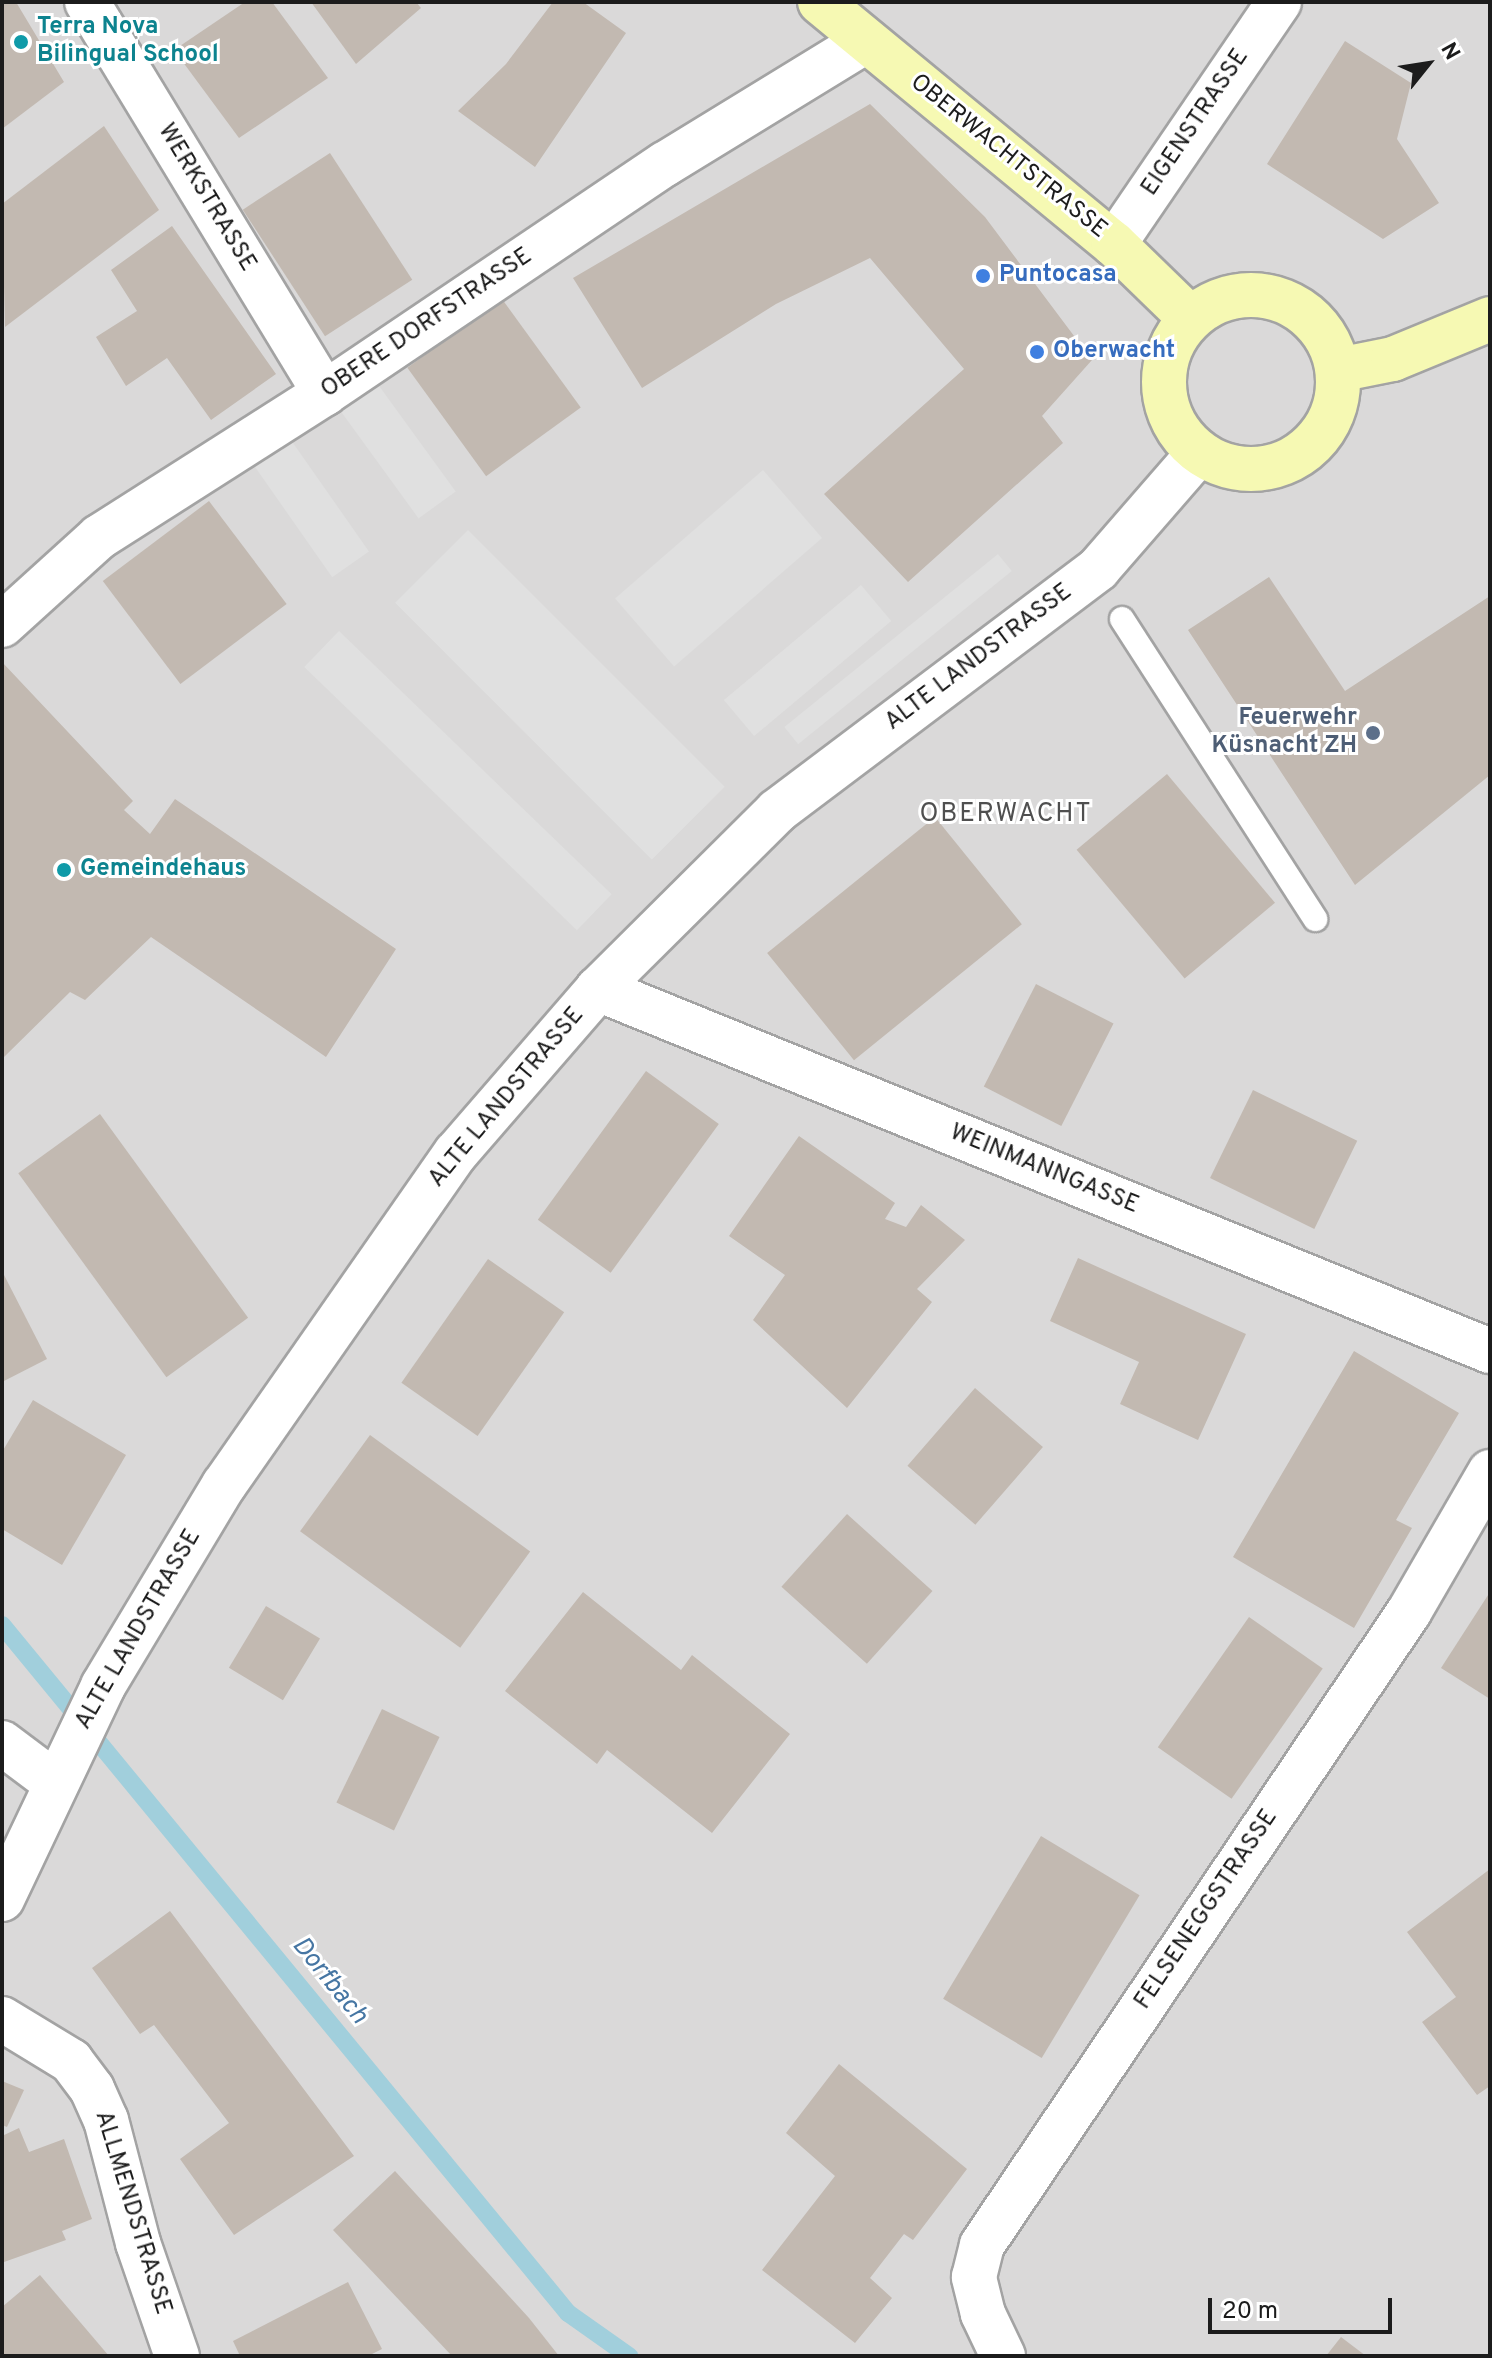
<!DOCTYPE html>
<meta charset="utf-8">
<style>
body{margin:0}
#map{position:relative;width:1492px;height:2358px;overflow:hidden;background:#ede9e1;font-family:Overpass,sans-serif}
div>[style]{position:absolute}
.residential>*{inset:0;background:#dad9d9;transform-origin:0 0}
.parking>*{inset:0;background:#e0e0e0;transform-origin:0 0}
.stream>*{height:18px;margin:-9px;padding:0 9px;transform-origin:9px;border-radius:9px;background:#a1cfdc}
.building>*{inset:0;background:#c2b9b1;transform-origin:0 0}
.roads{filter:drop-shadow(2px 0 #a3a3a3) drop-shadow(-2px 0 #a3a3a3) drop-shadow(0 2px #a3a3a3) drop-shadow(0 -2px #a3a3a3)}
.service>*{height:24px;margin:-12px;padding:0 12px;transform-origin:12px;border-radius:12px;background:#fff}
.minor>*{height:44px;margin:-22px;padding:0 22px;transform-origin:22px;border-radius:22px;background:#fff}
.tertiary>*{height:44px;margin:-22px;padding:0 22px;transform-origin:22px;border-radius:22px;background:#fff}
.secondary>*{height:44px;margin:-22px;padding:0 22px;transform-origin:22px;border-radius:22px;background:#f6f9b3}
.secondary>.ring{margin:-22px;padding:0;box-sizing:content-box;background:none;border:44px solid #f6f9b3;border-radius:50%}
.dots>*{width:22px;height:22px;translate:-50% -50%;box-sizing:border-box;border:4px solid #fff;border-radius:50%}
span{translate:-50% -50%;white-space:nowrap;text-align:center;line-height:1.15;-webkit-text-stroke:6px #fff;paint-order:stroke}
.culture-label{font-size:24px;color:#0d838f;font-weight:700}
.left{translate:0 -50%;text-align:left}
.street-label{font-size:24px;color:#1c1c1c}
.shop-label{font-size:24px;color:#366cbe;font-weight:700}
.service-label{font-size:24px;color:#4e5e75;font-weight:700}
.right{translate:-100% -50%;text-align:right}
.neighbourhood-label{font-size:26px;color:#4f4f4f;letter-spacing:2px}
.water-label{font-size:26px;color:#4676a3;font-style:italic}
.frame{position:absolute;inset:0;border:4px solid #1c1c1c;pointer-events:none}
.north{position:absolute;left:1388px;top:24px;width:80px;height:80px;-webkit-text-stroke:6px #fff;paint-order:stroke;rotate:60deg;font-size:22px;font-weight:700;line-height:32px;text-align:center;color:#1c1c1c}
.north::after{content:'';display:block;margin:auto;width:28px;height:36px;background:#1c1c1c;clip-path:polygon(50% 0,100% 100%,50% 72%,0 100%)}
.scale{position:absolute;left:1208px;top:2298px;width:184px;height:36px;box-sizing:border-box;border:4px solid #1c1c1c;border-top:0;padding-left:10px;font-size:24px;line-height:28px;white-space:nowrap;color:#1c1c1c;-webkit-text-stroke:6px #fff;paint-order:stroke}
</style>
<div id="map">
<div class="residential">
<i style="left:2px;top:2px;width:1488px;height:2354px"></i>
</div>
<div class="parking">
<i style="left:377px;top:383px;width:134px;height:46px;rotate:54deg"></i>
<i style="left:291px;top:440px;width:136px;height:45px;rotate:55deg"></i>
<i style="left:763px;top:470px;width:90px;height:196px;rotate:49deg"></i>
<i style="left:468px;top:530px;width:363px;height:103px;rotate:45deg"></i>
<i style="left:998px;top:554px;width:22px;height:275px;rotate:51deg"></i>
<i style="left:861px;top:585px;width:47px;height:179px;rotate:50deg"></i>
<i style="left:339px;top:631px;width:379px;height:50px;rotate:44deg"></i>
</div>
<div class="stream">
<i style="left:2px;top:1625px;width:891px;rotate:50.56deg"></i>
<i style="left:568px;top:2313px;width:75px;rotate:35.2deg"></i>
</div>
<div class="building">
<i style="clip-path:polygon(2px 2px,16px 2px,64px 82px,2px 129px)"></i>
<i style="clip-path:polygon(245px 2px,272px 2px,328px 78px,239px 138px,174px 50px)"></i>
<i style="clip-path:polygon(311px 2px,416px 2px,421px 8px,356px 64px)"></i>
<i style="clip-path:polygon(553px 2px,583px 2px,626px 33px,535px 167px,458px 111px,506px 64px)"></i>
<i style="clip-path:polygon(1345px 41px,1411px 83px,1397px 139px,1439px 203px,1383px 239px,1267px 164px)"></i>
<i style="clip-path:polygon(870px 104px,985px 217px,1092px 360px,1042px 416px,1063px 443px,908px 582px,824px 494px,964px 369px,870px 258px,776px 304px,642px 388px,573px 278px)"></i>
<i style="clip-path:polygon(104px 126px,159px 210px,5px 327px,2px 204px)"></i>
<i style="left:330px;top:153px;width:151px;height:104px;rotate:57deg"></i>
<i style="clip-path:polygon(172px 226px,276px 374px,211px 420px,167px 358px,126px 386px,96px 337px,137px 311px,111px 270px)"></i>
<i style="left:502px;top:299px;width:134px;height:117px;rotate:54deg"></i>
<i style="left:209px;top:501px;width:129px;height:133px;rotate:53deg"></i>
<i style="clip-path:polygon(1269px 577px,1345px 691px,1490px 596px,1490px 775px,1355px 885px,1188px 630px)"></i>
<i style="clip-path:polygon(2px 662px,133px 801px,124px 810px,150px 834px,175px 799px,396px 949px,326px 1057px,151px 937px,85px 1000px,70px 992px,2px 1059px)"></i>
<i style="left:1167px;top:774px;width:168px;height:118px;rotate:50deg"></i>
<i style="left:935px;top:817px;width:138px;height:216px;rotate:51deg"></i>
<i style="left:1036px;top:984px;width:87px;height:115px;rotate:27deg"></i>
<i style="left:646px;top:1071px;width:90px;height:184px;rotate:36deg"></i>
<i style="left:1253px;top:1090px;width:116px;height:98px;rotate:26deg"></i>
<i style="left:100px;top:1114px;width:252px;height:101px;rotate:54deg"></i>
<i style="clip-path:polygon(799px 1136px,895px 1203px,885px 1219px,906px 1227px,921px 1205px,965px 1240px,917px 1289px,932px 1302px,847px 1408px,753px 1320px,785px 1275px,729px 1236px)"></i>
<i style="clip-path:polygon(1078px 1258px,1246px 1334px,1198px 1440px,1120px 1404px,1139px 1362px,1050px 1321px)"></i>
<i style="left:488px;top:1259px;width:93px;height:151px;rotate:35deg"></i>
<i style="clip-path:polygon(2px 1271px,47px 1359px,2px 1382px)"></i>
<i style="clip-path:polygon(1354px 1351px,1459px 1413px,1396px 1520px,1412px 1528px,1354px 1628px,1233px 1557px)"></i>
<i style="left:975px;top:1388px;width:90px;height:103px;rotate:41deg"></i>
<i style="clip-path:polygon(33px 1400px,126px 1455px,62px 1565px,2px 1529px,2px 1452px)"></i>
<i style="left:370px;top:1435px;width:198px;height:119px;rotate:36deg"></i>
<i style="left:847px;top:1514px;width:115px;height:98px;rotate:42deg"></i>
<i style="clip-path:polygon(583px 1592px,681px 1670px,692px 1655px,790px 1734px,712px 1833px,607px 1750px,597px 1764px,505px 1691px)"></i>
<i style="clip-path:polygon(1490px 1592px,1490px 1699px,1441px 1668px)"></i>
<i style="left:266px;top:1606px;width:63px;height:72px;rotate:31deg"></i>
<i style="left:1249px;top:1617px;width:90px;height:159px;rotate:35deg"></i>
<i style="left:382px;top:1709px;width:64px;height:104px;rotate:26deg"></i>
<i style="left:1041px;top:1836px;width:115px;height:190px;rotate:31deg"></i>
<i style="clip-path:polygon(1490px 1869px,1490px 2086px,1477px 2095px,1422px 2022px,1456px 1997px,1407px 1932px)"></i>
<i style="clip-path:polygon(170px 1911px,354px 2156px,234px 2235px,180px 2159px,229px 2123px,154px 2025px,140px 2034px,92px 1968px)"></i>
<i style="clip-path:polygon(839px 2064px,967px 2169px,913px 2240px,904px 2234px,870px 2278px,892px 2298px,855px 2343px,762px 2270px,835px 2176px,786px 2133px)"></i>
<i style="clip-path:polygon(2px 2081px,24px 2090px,7px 2127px,2px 2125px)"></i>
<i style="clip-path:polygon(19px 2128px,29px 2152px,64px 2139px,92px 2219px,62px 2231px,66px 2240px,4px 2262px,2px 2136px)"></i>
<i style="clip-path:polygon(395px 2171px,529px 2318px,559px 2356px,452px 2356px,333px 2230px)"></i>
<i style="clip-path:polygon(40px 2275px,109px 2356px,2px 2356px,2px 2307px)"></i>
<i style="clip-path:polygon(348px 2282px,382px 2349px,368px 2356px,240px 2356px,233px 2341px)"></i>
<i style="clip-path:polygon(1341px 2337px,1366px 2356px,1326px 2356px)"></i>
</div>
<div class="roads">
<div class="service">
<i style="left:1122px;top:619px;width:357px;rotate:57.2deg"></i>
</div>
<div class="minor">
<i style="left:87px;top:2px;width:458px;rotate:58.7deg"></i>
<i style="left:1114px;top:244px;width:293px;rotate:-55.7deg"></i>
<i style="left:2px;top:625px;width:131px;rotate:-42.2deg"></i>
<i style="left:99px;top:537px;width:268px;rotate:-32.5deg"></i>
<i style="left:325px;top:393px;width:410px;rotate:-34deg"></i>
<i style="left:665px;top:164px;width:236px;rotate:-31.5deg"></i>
<i style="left:598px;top:989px;width:963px;rotate:22.09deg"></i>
<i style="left:2px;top:1743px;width:65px;rotate:36.9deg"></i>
<i style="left:2px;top:2019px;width:81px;rotate:31.3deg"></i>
<i style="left:71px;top:2061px;width:35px;rotate:53deg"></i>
<i style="left:92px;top:2089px;width:34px;rotate:66deg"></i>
<i style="left:106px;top:2120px;width:127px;rotate:75.4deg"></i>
<i style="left:138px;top:2243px;width:120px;rotate:71deg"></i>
<i style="left:1003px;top:2356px;width:47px;rotate:-115.5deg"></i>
<i style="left:983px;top:2314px;width:38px;rotate:-104deg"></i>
<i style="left:974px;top:2277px;width:33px;rotate:-76deg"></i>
<i style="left:982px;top:2245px;width:764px;rotate:-56deg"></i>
<i style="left:1409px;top:1612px;width:162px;rotate:-59.9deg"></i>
</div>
<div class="tertiary">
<i style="left:2px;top:1899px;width:236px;rotate:-64.6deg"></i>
<i style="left:103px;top:1686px;width:235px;rotate:-59deg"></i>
<i style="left:224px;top:1485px;width:405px;rotate:-55.1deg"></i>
<i style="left:456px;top:1153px;width:217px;rotate:-49.1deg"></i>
<i style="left:598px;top:989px;width:252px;rotate:-44.8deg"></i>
<i style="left:777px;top:811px;width:402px;rotate:-37deg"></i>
<i style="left:1098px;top:569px;width:154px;rotate:-49deg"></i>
</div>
<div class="secondary">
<i style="left:820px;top:2px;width:381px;rotate:39.5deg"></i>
<i style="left:1114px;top:244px;width:106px;rotate:44.2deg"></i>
<i class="ring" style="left:1164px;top:295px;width:130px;height:130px"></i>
<i style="left:1338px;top:370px;width:56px;rotate:-11.3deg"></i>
<i style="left:1393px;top:359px;width:105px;rotate:-22.4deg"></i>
</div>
</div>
<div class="dots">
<i style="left:21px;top:42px;background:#0f9aa8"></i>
<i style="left:983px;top:276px;background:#3f7fe0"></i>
<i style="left:1037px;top:352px;background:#3f7fe0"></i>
<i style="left:1373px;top:733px;background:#5c6f8a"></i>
<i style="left:64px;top:870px;background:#0f9aa8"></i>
</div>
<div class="culture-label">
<span class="left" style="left:37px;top:42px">Terra Nova<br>Bilingual School</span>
<span class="left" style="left:80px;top:870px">Gemeindehaus</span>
</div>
<div class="street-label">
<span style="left:1196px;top:123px;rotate:-56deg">EIGENSTRASSE</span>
<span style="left:1008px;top:157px;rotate:39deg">OBERWACHTSTRASSE</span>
<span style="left:206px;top:198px;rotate:59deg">WERKSTRASSE</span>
<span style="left:427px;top:324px;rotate:-34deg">OBERE DORFSTRASSE</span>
<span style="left:979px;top:658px;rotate:-37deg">ALTE LANDSTRASSE</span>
<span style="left:507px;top:1098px;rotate:-50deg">ALTE LANDSTRASSE</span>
<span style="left:1044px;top:1170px;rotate:22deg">WEINMANNGASSE</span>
<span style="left:139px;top:1630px;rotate:-60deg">ALTE LANDSTRASSE</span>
<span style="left:1207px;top:1910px;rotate:-56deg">FELSENEGGSTRASSE</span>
<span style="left:132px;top:2213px;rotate:73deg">ALLMENDSTRASSE</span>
</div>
<div class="shop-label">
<span class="left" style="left:999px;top:276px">Puntocasa</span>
<span class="left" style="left:1053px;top:352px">Oberwacht</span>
</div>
<div class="service-label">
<span class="right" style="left:1357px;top:733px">Feuerwehr<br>Küsnacht ZH</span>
</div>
<div class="neighbourhood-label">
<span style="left:1006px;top:815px">OBERWACHT</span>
</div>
<div class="water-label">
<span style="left:329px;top:1981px;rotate:51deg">Dorfbach</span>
</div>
<div class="frame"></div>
<div class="north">N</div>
<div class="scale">20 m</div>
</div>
